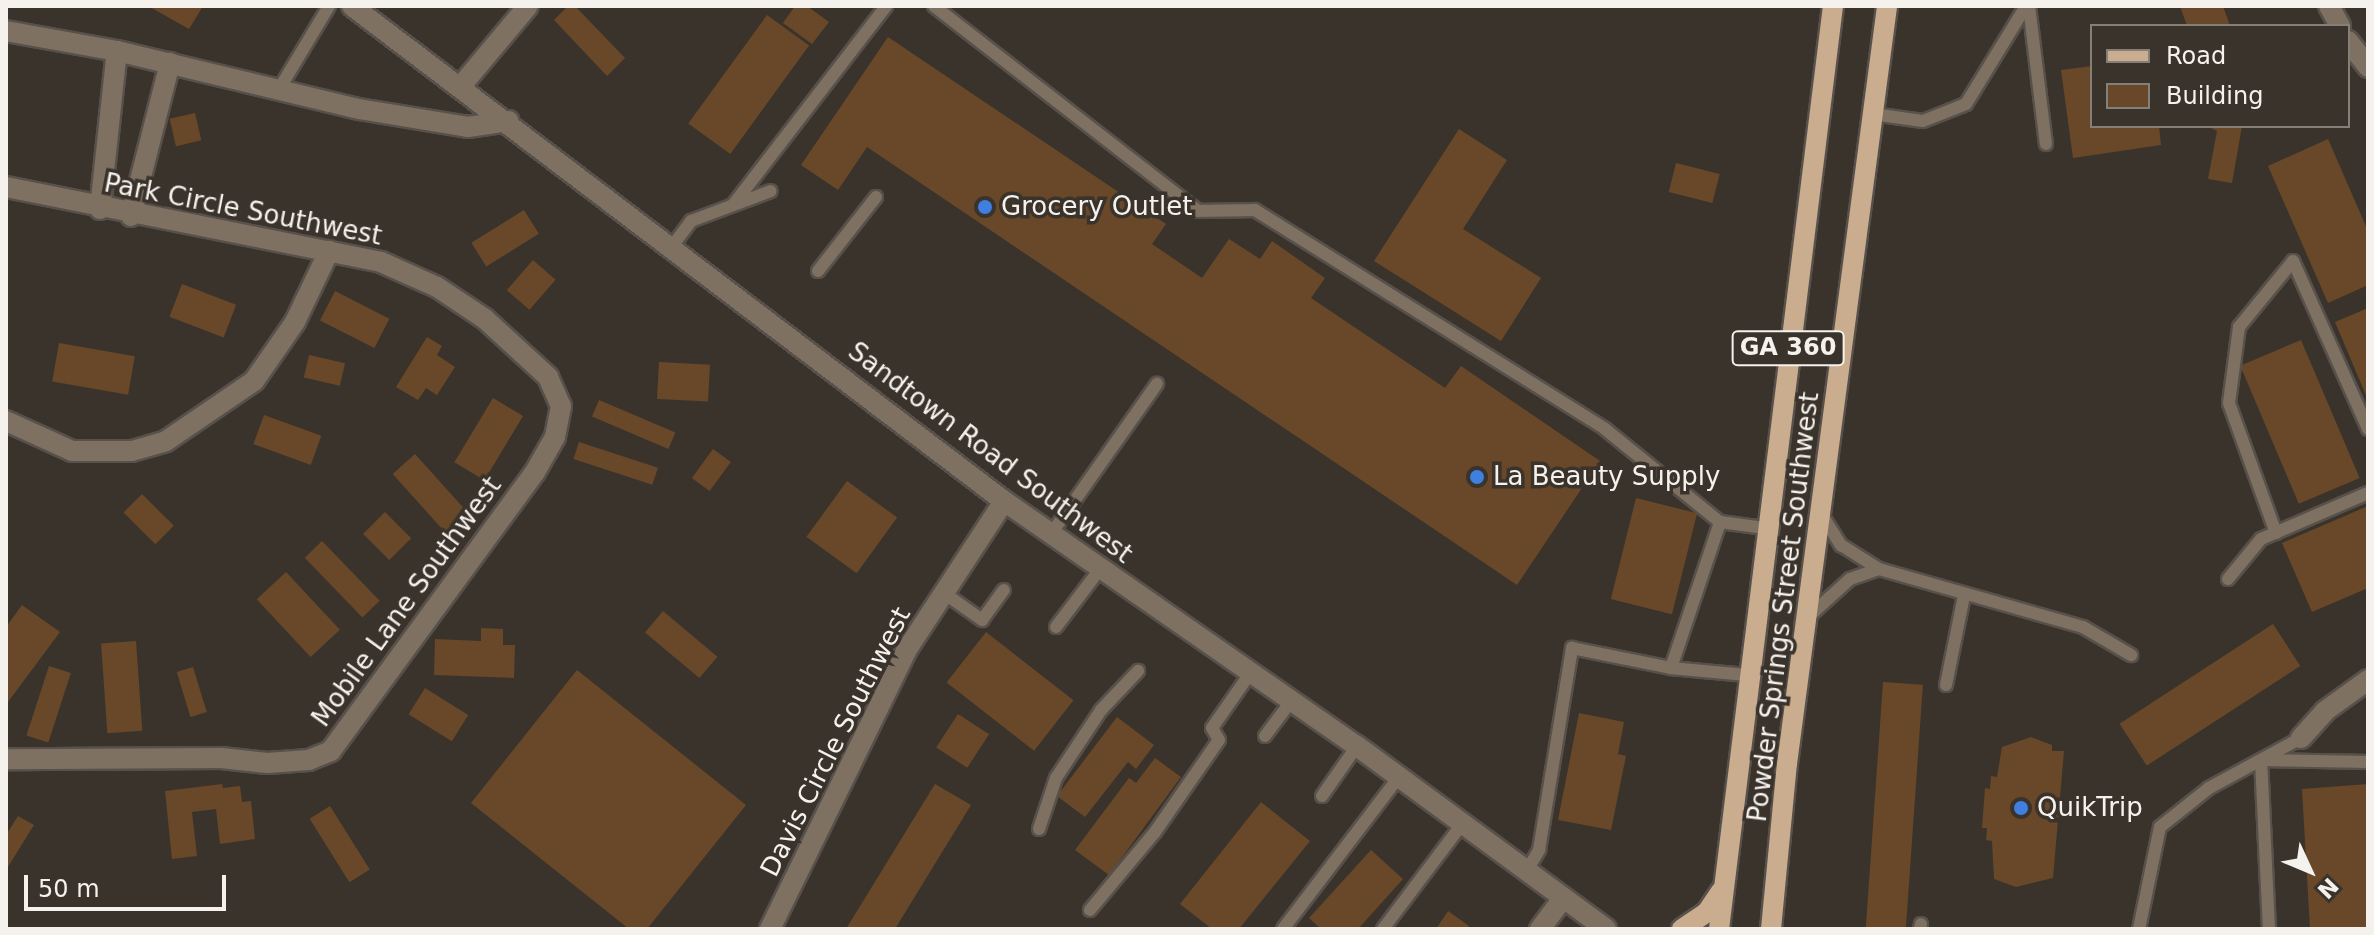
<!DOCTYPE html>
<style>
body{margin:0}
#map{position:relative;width:2374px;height:935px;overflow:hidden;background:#3a332c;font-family:"DejaVu Sans",sans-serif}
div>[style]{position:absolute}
.building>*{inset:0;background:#684828;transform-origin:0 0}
.roads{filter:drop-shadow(2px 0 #58514b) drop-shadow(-2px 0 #58514b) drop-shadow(0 2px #58514b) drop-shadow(0 -2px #58514b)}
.service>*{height:12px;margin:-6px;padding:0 6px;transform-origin:6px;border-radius:6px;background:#7f7162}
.minor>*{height:20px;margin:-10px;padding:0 10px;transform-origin:10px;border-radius:10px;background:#7f7162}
.tertiary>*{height:20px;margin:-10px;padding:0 10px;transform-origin:10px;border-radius:10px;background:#7f7162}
.primary>*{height:20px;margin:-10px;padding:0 10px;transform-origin:10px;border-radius:10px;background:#caac8e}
.dots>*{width:22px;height:22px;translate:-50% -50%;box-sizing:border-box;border:4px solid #3a332c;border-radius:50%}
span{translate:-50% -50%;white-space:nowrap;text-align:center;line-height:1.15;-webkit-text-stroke:7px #3a332c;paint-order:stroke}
.shield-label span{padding:2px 6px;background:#3a332c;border:2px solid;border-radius:6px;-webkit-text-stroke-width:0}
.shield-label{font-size:24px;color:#f5f1ec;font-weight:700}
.poi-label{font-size:26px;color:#f5f1ec}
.left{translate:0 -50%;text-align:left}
.street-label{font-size:26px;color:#f5f1ec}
.frame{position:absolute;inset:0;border:8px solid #f5f1ec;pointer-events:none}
.legend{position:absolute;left:2090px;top:24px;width:260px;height:104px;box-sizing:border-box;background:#3a332c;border:2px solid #857f79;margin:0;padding:10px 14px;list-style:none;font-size:24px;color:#f5f1ec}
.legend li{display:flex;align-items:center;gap:16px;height:40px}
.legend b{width:40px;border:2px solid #857f79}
.north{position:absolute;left:2270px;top:831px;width:80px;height:80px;-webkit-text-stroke:6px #3a332c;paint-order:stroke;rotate:134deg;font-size:22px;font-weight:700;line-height:32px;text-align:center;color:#f5f1ec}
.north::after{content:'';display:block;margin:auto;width:28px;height:36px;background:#f5f1ec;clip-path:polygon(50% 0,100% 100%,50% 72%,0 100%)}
.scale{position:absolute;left:24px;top:875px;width:202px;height:36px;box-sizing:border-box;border:4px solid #f5f1ec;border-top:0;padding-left:10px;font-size:24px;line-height:28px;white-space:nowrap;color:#f5f1ec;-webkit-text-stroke:6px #3a332c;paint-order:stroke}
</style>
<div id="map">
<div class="building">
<i style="clip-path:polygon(148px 6px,203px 6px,189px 29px)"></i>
<i style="clip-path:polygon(568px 6px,575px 6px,625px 58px,607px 76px,554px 20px)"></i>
<i style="clip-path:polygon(795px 6px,807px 6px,829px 22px,812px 44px,783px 23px)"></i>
<i style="clip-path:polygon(2180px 6px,2223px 6px,2230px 26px,2187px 26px)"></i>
<i style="left:767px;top:15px;width:52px;height:134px;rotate:36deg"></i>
<i style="clip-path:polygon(888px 37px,1166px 224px,1152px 244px,1202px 278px,1229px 239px,1260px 259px,1272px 241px,1325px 278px,1311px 298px,1445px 388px,1461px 366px,1600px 461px,1517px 585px,867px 147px,838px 190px,801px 165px)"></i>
<i style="clip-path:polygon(2092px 66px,2092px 126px,2159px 126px,2161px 145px,2073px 158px,2061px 70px)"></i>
<i style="left:195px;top:113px;width:28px;height:26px;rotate:77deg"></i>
<i style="clip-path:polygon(2207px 126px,2242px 126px,2232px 183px,2208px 179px,2217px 131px)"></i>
<i style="clip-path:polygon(1459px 129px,1507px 160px,1463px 229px,1541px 278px,1501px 341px,1374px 261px)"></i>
<i style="clip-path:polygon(2328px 139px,2368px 231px,2368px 285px,2328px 303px,2268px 166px)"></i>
<i style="left:1676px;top:163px;width:45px;height:30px;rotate:14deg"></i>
<i style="left:524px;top:210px;width:28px;height:62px;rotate:58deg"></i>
<i style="left:533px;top:260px;width:30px;height:40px;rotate:41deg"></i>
<i style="left:182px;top:284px;width:58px;height:35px;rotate:21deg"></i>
<i style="left:335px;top:291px;width:61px;height:33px;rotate:27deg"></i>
<i style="clip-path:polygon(2368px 308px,2368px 400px,2335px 322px)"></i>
<i style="clip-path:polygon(427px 337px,442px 346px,437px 355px,455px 367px,437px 395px,426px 388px,418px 400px,396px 387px)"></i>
<i style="left:2301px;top:340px;width:150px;height:66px;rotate:67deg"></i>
<i style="left:59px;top:343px;width:77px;height:39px;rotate:10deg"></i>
<i style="left:309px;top:355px;width:37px;height:23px;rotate:13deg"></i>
<i style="left:659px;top:362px;width:51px;height:37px;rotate:3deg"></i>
<i style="left:493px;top:398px;width:35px;height:75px;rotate:31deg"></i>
<i style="left:599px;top:400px;width:83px;height:18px;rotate:23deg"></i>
<i style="left:264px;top:415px;width:61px;height:31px;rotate:20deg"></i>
<i style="left:579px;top:442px;width:83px;height:18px;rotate:18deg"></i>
<i style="left:713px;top:449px;width:22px;height:36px;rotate:36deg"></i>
<i style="left:415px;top:454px;width:86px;height:30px;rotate:48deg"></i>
<i style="left:847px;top:481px;width:62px;height:69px;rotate:36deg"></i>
<i style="left:142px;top:494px;width:45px;height:26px;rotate:45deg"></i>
<i style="left:1636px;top:498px;width:63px;height:104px;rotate:14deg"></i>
<i style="clip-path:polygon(2368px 506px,2368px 588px,2312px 612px,2282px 543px)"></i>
<i style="left:385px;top:512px;width:37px;height:31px;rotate:45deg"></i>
<i style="left:322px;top:541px;width:83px;height:24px;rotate:46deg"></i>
<i style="left:286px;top:572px;width:79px;height:40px;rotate:47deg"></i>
<i style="clip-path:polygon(22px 605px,60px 632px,8px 702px,6px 627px)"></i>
<i style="left:663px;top:611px;width:71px;height:28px;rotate:40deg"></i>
<i style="left:2273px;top:624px;width:50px;height:183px;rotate:57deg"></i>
<i style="clip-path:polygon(481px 628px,503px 629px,503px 645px,515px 645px,514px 678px,434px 675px,435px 639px,481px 641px)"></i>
<i style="left:986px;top:632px;width:111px;height:64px;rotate:38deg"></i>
<i style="left:136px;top:641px;width:90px;height:35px;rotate:86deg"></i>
<i style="left:49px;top:666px;width:23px;height:73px;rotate:18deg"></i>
<i style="left:193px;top:667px;width:47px;height:17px;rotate:73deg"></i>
<i style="clip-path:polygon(577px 670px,746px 805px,647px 929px,629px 929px,471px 803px)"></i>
<i style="left:1883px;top:682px;width:40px;height:248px;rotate:4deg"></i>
<i style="left:425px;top:688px;width:51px;height:31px;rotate:32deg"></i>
<i style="clip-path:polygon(1579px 713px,1624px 722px,1618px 754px,1626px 756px,1611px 830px,1558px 820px)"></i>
<i style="left:958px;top:714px;width:37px;height:40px;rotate:33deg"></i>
<i style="clip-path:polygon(1117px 717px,1154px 745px,1136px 769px,1128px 762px,1085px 817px,1057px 796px)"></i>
<i style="clip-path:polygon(2031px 737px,2052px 745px,2052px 751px,2064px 751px,2053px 878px,2016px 887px,1994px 879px,1992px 841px,1986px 840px,1987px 828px,1982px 828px,1985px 788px,1990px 789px,1991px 776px,1997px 777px,2002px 747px)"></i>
<i style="clip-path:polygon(1155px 758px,1181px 777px,1109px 875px,1075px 850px,1129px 778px,1136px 783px)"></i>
<i style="clip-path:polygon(222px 784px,223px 788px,240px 786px,242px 802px,251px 801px,255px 839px,220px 844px,216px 809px,192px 812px,197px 856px,172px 859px,165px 791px)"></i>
<i style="clip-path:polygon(935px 784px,971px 805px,895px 929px,846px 929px)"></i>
<i style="clip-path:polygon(2368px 784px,2368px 929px,2310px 929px,2302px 789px)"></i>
<i style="clip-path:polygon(1261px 802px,1310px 841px,1239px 929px,1212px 929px,1180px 904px)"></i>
<i style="left:330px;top:806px;width:75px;height:24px;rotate:58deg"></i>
<i style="clip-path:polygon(18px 816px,34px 825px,6px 870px,6px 835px)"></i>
<i style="clip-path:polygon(1371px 850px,1403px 879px,1358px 929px,1321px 929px,1309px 918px)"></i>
<i style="clip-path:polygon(1448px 911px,1469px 926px,1467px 929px,1436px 929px)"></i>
</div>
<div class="roads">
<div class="service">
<i style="left:934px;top:6px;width:334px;rotate:37.8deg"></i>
<i style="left:1198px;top:211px;width:57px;rotate:-1deg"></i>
<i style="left:1255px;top:210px;width:413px;rotate:32deg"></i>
<i style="left:1605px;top:429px;width:148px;rotate:39deg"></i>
<i style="left:1720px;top:522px;width:45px;rotate:7.6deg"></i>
<i style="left:2029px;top:6px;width:139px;rotate:83deg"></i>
<i style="left:278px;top:91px;width:99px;rotate:-59deg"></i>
<i style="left:1873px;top:114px;width:50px;rotate:8deg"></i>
<i style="left:1923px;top:121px;width:46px;rotate:-21.6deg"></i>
<i style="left:1966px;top:104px;width:115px;rotate:-58.5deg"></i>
<i style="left:733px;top:205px;width:251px;rotate:-52.4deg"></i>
<i style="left:673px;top:245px;width:30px;rotate:-53deg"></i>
<i style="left:691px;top:221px;width:85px;rotate:-20.6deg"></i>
<i style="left:818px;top:271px;width:94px;rotate:-51.9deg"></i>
<i style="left:1822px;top:515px;width:36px;rotate:58deg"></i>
<i style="left:1841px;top:545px;width:45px;rotate:32.3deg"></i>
<i style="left:1879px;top:569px;width:212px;rotate:15.9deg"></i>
<i style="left:2083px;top:627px;width:56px;rotate:30.3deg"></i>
<i style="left:2276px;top:533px;width:138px;rotate:-109.9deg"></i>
<i style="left:2229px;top:403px;width:77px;rotate:-82.5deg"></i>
<i style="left:2239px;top:327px;width:85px;rotate:-50.7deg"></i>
<i style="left:2293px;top:261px;width:184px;rotate:65.9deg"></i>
<i style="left:1051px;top:534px;width:184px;rotate:-54.8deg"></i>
<i style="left:2228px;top:579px;width:52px;rotate:-50.5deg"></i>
<i style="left:2261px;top:539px;width:116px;rotate:-23.3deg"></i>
<i style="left:944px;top:593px;width:47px;rotate:35.4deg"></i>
<i style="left:982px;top:620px;width:37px;rotate:-54deg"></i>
<i style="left:1807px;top:618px;width:58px;rotate:-42.2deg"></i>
<i style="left:1850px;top:579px;width:31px;rotate:-19deg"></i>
<i style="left:1056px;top:627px;width:73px;rotate:-52.8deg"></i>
<i style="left:1671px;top:668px;width:75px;rotate:5.3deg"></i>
<i style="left:1946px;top:685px;width:91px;rotate:-78.6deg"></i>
<i style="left:1265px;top:736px;width:45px;rotate:-53.1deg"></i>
<i style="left:1322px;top:796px;width:61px;rotate:-55deg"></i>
<i style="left:1039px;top:829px;width:54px;rotate:-71.6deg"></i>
<i style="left:1056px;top:778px;width:82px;rotate:-56.5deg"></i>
<i style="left:1101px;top:710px;width:54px;rotate:-46.5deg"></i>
<i style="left:1526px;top:872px;width:26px;rotate:-59deg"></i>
<i style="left:1539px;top:850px;width:205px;rotate:-80.7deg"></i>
<i style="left:1572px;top:648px;width:101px;rotate:11.4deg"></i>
<i style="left:1671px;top:668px;width:154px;rotate:-71.4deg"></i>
<i style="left:1090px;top:910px;width:102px;rotate:-50.2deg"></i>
<i style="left:1155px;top:832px;width:112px;rotate:-55.2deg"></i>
<i style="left:1219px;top:740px;width:14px;rotate:-120deg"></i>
<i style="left:1212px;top:728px;width:68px;rotate:-55.1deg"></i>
<i style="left:1283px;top:929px;width:191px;rotate:-52.7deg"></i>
<i style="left:1383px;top:929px;width:131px;rotate:-53deg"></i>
<i style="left:1920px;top:929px;width:5px;rotate:-79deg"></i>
<i style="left:2139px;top:929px;width:104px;rotate:-78.4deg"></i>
<i style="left:2160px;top:827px;width:63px;rotate:-38.5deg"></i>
<i style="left:2209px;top:788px;width:105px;rotate:-28.5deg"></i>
<i style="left:2269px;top:929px;width:169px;rotate:-92.7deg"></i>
<i style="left:2261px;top:760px;width:107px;rotate:1.1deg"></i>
</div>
<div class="minor">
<i style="left:2329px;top:6px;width:23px;rotate:61deg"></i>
<i style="left:6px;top:31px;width:113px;rotate:10.2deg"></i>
<i style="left:117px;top:51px;width:249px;rotate:13.5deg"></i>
<i style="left:359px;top:109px;width:110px;rotate:9.4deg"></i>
<i style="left:468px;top:127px;width:41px;rotate:-8.3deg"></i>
<i style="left:2348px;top:41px;width:33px;rotate:52deg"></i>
<i style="left:461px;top:86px;width:104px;rotate:-50.1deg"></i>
<i style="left:6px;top:187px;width:382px;rotate:11.3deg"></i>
<i style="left:381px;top:262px;width:61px;rotate:24.1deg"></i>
<i style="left:437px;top:287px;width:58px;rotate:33.7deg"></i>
<i style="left:485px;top:319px;width:86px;rotate:42.6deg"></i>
<i style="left:548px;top:377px;width:32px;rotate:66deg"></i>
<i style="left:561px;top:406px;width:32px;rotate:101deg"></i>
<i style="left:555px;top:437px;width:40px;rotate:119.7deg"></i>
<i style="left:535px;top:472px;width:346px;rotate:126.2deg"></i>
<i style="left:331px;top:751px;width:24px;rotate:158deg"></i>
<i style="left:309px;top:760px;width:42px;rotate:175.9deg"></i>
<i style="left:267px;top:763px;width:46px;rotate:-173.8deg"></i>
<i style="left:221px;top:758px;width:215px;rotate:179.7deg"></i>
<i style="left:100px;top:209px;width:159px;rotate:-83.9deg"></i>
<i style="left:131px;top:216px;width:158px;rotate:-75.7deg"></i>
<i style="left:6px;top:421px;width:72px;rotate:24.4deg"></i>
<i style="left:72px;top:451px;width:60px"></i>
<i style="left:132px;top:451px;width:35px;rotate:-16deg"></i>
<i style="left:166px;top:441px;width:107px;rotate:-34.3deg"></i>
<i style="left:254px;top:381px;width:72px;rotate:-55.2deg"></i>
<i style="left:295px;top:322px;width:79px;rotate:-64.4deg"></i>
<i style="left:2301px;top:738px;width:36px;rotate:-48deg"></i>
<i style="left:2325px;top:711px;width:53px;rotate:-35.8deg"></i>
<i style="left:770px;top:929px;width:309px;rotate:-63.9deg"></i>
<i style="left:906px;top:651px;width:179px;rotate:-56.8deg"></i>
<i style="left:1540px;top:929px;width:39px;rotate:-53deg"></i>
</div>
<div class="tertiary">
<i style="left:352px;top:6px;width:819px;rotate:37.21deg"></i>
<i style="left:1004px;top:501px;width:430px;rotate:34.8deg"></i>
<i style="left:1357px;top:746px;width:309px;rotate:36.3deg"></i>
</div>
<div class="primary">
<i style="left:1682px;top:929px;width:30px;rotate:-34deg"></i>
<i style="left:1707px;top:912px;width:25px;rotate:-56deg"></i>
<i style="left:1719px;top:929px;width:930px;rotate:-82.96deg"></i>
<i style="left:1771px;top:929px;width:166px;rotate:-84.5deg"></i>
<i style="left:1787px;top:764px;width:765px;rotate:-82.48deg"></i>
</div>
</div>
<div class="dots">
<i style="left:985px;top:207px;background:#3f7fe0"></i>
<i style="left:1477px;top:477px;background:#3f7fe0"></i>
<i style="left:2021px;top:808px;background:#3f7fe0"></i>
</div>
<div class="shield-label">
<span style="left:1788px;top:348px">GA 360</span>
</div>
<div class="poi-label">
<span class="left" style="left:1001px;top:207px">Grocery Outlet</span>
<span class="left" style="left:1493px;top:477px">La Beauty Supply</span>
<span class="left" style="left:2037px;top:808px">QuikTrip</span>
</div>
<div class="street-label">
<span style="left:243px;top:210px;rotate:11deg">Park Circle Southwest</span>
<span style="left:990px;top:453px;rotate:37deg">Sandtown Road Southwest</span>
<span style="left:407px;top:602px;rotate:-54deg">Mobile Lane Southwest</span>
<span style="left:1784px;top:607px;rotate:-83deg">Powder Springs Street Southwest</span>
<span style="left:836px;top:742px;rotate:-63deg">Davis Circle Southwest</span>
</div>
<div class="frame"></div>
<ul class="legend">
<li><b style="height:10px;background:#caac8e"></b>Road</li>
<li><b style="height:22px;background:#684828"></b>Building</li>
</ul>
<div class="north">N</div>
<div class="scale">50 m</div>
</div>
